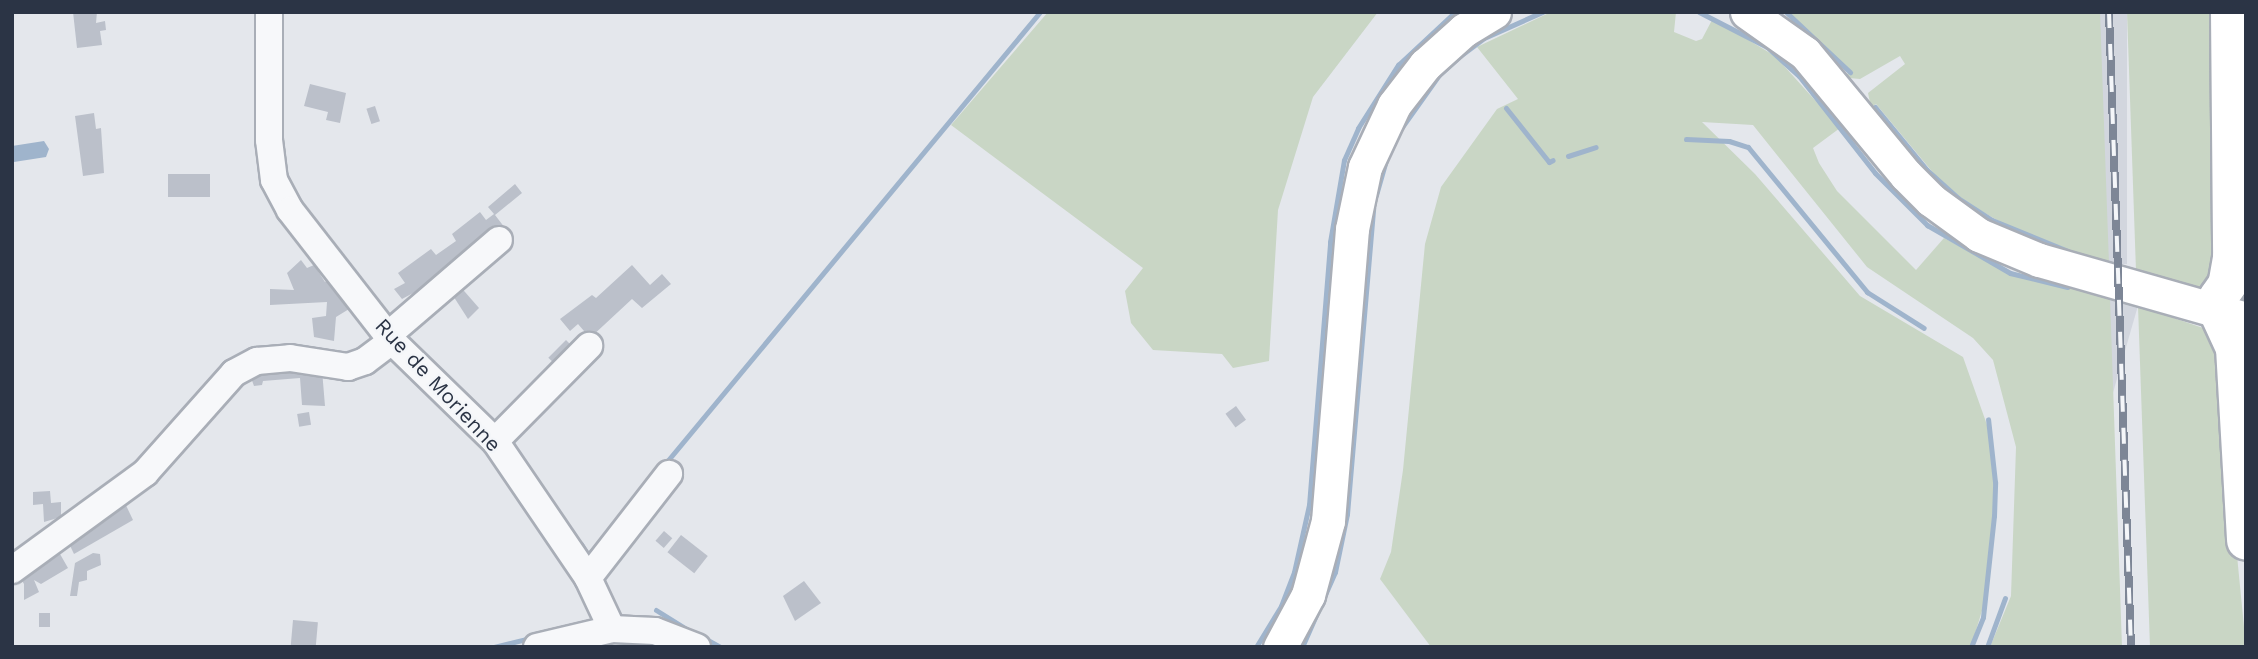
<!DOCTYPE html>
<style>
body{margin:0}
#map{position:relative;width:2258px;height:659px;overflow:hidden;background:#e4e7ec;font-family:"Work Sans",sans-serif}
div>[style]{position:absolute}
.built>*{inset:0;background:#d2d6de;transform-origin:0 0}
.green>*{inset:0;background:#c9d6c5}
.water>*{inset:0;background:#9fb4cc}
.stream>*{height:5px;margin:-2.5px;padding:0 2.5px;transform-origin:2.5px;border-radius:2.5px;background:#9fb4cc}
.building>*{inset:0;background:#bbc0ca;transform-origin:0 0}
.roads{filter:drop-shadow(2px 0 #a9aeb7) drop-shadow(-2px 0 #a9aeb7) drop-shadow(0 2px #a9aeb7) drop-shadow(0 -2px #a9aeb7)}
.minor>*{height:26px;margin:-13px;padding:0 13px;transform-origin:13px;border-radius:13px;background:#f7f8fa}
.major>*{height:33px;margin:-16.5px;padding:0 16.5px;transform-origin:16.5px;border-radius:16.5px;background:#fff}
.highway>*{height:38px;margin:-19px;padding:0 19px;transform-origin:19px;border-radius:19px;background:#fff}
.rail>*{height:8px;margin-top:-4px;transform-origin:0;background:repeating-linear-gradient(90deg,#f4f6f9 0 16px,#7d8696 0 32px);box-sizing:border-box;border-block:2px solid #7d8696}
span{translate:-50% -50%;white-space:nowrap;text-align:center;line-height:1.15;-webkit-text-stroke:5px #f4f6f9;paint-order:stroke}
.street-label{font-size:21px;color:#2b3445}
.frame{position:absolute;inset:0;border:14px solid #2b3445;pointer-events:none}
</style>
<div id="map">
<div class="built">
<i style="left:2100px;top:12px;width:27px;height:252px"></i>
<i style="left:2110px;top:298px;width:29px;height:349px;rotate:16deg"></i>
</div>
<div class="green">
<i style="clip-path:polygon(1048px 12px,1378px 12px,1313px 97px,1278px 210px,1269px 361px,1233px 368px,1222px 354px,1153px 350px,1131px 323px,1125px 291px,1143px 268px,951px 125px)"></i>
<i style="clip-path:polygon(1551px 12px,1676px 12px,1674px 32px,1696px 41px,1702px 39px,1712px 20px,1725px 26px,1775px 56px,1840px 128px,1813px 148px,1819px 163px,1837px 191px,1916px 270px,1944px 238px,2010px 273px,2110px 298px,2122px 647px,1990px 647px,2011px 596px,2016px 447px,1993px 360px,1973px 338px,1867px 267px,1753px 125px,1702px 122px,1755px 174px,1860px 296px,1963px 357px,1992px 439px,1995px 482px,1987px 594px,1971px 647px,1431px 647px,1380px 579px,1391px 552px,1403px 470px,1425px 244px,1441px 187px,1497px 109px,1518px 99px,1477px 47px)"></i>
<i style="clip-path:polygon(1786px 12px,2100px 12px,2109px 264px,2072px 255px,2070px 250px,2002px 223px,1966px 202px,1935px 175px,1876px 104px,1871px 107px,1868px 93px,1905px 64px,1900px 56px,1860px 79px,1849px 78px,1846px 75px,1850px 71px)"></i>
<i style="clip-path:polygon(2127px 12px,2218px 12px,2221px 265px,2202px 291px,2136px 271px)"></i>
<i style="clip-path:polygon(2138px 306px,2215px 332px,2246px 647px,2150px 647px)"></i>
</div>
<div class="water">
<i style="clip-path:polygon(44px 141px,49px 149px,46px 157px,14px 162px,12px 146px)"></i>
</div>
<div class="stream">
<i style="left:1699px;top:12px;width:76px;rotate:27.2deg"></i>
<i style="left:1767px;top:47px;width:43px;rotate:42.2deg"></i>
<i style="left:1799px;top:76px;width:123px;rotate:51.9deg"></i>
<i style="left:1875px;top:173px;width:74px;rotate:45deg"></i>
<i style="left:1927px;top:225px;width:96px;rotate:30deg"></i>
<i style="left:2010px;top:273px;width:59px;rotate:13.8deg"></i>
<i style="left:1786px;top:12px;width:88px;rotate:43.2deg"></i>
<i style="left:1875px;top:107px;width:82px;rotate:50.5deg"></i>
<i style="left:1927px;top:170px;width:42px;rotate:42.1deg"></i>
<i style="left:1958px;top:198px;width:40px;rotate:32.9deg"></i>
<i style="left:1992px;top:220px;width:82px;rotate:22.2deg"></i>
<i style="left:1506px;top:108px;width:69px;rotate:51.5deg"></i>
<i style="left:1549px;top:162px;width:4px;rotate:-27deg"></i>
<i style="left:1402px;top:127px;width:64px;rotate:-54.6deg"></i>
<i style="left:1439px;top:75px;width:28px;rotate:-42deg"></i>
<i style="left:1460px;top:56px;width:30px;rotate:-37deg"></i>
<i style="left:1484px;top:38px;width:64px;rotate:-24.1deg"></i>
<i style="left:1686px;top:139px;width:43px;rotate:2.7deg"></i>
<i style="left:1729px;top:141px;width:20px;rotate:18deg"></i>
<i style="left:1748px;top:147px;width:188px;rotate:50.6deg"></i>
<i style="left:1867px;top:292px;width:67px;rotate:32.3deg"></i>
<i style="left:1568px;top:156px;width:29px;rotate:-18deg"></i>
<i style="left:1376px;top:195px;width:35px;rotate:-74deg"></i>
<i style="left:664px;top:465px;width:589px;rotate:-50.31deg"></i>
<i style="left:581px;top:544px;width:13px;rotate:58deg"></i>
<i style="left:588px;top:555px;width:24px;rotate:-48deg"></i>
<i style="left:656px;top:610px;width:36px;rotate:32deg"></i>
<i style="left:704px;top:638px;width:18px;rotate:29deg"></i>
<i style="left:624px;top:642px;width:31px;rotate:9deg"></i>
<i style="left:494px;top:647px;width:38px;rotate:-14deg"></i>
<i style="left:1256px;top:647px;width:48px;rotate:-58.6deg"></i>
<i style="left:1281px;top:606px;width:36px;rotate:-69deg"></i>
<i style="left:1294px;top:572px;width:69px;rotate:-77.4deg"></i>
<i style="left:1309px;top:505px;width:264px;rotate:-85.4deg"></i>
<i style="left:1330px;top:242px;width:83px;rotate:-80.3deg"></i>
<i style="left:1344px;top:160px;width:35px;rotate:-66deg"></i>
<i style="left:1358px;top:128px;width:75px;rotate:-57.6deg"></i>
<i style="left:1398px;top:65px;width:78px;rotate:-42.9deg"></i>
<i style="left:1302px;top:647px;width:82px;rotate:-66.3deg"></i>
<i style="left:1335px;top:572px;width:59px;rotate:-78.3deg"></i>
<i style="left:1347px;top:514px;width:307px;rotate:-85.1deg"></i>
<i style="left:1971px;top:647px;width:32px;rotate:-68deg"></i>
<i style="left:1983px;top:617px;width:102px;rotate:-83.8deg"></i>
<i style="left:1994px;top:516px;width:34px;rotate:-88deg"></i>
<i style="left:1995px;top:482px;width:63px;rotate:-96.3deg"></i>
<i style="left:1987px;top:647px;width:52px;rotate:-69.8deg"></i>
</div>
<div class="building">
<i style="clip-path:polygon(73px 12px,97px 12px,96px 23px,105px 21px,106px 30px,100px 31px,102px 45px,77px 48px)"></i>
<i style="clip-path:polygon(310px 84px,346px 93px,340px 123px,326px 120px,328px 112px,304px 106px)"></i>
<i style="left:375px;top:106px;width:16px;height:9px;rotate:72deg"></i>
<i style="clip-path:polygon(94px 113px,96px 129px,101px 128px,104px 173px,83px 176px,75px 116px)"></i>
<i style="left:210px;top:174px;width:23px;height:42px;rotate:90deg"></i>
<i style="clip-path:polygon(515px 184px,522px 193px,495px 215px,505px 228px,430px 284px,402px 299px,394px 289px,405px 283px,398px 273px,431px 249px,436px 255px,456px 241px,452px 234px,480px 212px,486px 220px,494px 214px,488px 207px)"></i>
<i style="clip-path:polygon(301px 260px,307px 268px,314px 265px,325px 282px,333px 276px,354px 306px,336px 317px,334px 341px,314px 337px,312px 318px,326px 316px,327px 302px,270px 305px,270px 289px,294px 290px,287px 273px)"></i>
<i style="clip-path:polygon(632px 265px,650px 285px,662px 274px,671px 284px,642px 308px,632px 299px,590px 338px,578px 324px,570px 331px,560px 319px,592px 295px,596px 298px)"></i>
<i style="clip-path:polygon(458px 284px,479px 308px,468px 319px,450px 291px)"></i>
<i style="left:566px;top:340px;width:8px;height:25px;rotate:45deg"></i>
<i style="clip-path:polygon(256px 367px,322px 370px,325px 406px,302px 405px,300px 378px,263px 381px,262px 385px,254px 386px,250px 375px)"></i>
<i style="left:1236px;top:406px;width:17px;height:13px;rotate:54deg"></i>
<i style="left:309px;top:412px;width:13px;height:12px;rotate:81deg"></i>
<i style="clip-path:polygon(50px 491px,51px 503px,61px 502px,61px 517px,44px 522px,43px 504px,33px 505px,33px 492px)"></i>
<i style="clip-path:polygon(122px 497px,133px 520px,74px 554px,65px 535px)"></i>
<i style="left:664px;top:531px;width:11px;height:13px;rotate:41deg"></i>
<i style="left:681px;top:535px;width:34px;height:22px;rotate:38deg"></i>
<i style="clip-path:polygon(56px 547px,68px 568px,41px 584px,34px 580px,39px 592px,24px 600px,24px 584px,17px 572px)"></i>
<i style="clip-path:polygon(93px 553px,100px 554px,101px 565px,87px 571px,87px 580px,79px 582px,77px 596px,70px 596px,75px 563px)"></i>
<i style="clip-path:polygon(804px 581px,821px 603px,795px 621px,783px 596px)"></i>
<i style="left:39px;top:613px;width:11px;height:14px"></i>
<i style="left:293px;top:620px;width:25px;height:27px;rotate:5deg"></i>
</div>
<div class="roads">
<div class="minor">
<i style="left:269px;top:12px;width:128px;rotate:90deg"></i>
<i style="left:269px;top:140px;width:40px;rotate:82.9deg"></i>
<i style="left:274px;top:180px;width:34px;rotate:62deg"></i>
<i style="left:290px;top:210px;width:166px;rotate:52.1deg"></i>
<i style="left:392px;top:341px;width:144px;rotate:44.2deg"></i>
<i style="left:495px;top:441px;width:166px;rotate:55.8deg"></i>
<i style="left:588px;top:578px;width:56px;rotate:64.8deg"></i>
<i style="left:388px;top:335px;width:146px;rotate:-40.6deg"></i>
<i style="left:495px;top:441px;width:134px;rotate:-45.3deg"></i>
<i style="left:12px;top:570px;width:165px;rotate:-36.1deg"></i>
<i style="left:145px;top:473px;width:134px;rotate:-48.3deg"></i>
<i style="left:234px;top:373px;width:26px;rotate:-28deg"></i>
<i style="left:257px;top:361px;width:33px;rotate:-5deg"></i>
<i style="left:290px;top:358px;width:59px;rotate:8.8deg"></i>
<i style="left:348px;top:367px;width:18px;rotate:-19deg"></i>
<i style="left:365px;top:361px;width:34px;rotate:-37deg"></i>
<i style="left:588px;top:578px;width:132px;rotate:-52.1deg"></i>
<i style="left:537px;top:647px;width:77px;rotate:-13.5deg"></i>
<i style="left:612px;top:629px;width:43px;rotate:2.7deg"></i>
<i style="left:655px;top:631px;width:45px;rotate:20.9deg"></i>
</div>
<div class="major">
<i style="left:1747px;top:12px;width:71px;rotate:35.3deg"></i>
<i style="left:1805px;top:53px;width:158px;rotate:50.4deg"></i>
<i style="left:1906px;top:175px;width:35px;rotate:45deg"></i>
<i style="left:1931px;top:200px;width:59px;rotate:36.1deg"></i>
<i style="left:1979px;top:235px;width:65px;rotate:22.6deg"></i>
<i style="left:2039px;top:260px;width:215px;rotate:15.9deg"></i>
<i style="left:1280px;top:647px;width:59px;rotate:-61.7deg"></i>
<i style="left:1308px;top:595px;width:77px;rotate:-74.9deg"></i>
<i style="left:1328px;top:521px;width:293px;rotate:-85.3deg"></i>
<i style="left:1352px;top:229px;width:63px;rotate:-78.2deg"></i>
<i style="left:1365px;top:167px;width:68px;rotate:-64.9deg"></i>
<i style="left:1394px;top:105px;width:51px;rotate:-52.2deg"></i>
<i style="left:1425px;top:65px;width:52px;rotate:-41.9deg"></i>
<i style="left:1464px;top:30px;width:35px;rotate:-31deg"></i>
</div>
<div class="highway">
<i style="left:2230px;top:12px;width:246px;rotate:89.5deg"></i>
<i style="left:2232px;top:258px;width:27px;rotate:100deg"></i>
<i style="left:2227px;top:285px;width:16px;rotate:125deg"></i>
<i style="left:2218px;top:298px;width:13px;rotate:90deg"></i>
<i style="left:2218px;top:311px;width:41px;rotate:65.3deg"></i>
<i style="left:2235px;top:348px;width:193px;rotate:86.7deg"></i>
</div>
</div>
<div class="rail">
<i style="left:2109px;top:12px;width:635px;rotate:88.02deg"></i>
</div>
<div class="street-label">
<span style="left:438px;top:385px;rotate:47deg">Rue de Morienne</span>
</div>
<div class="frame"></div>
</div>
